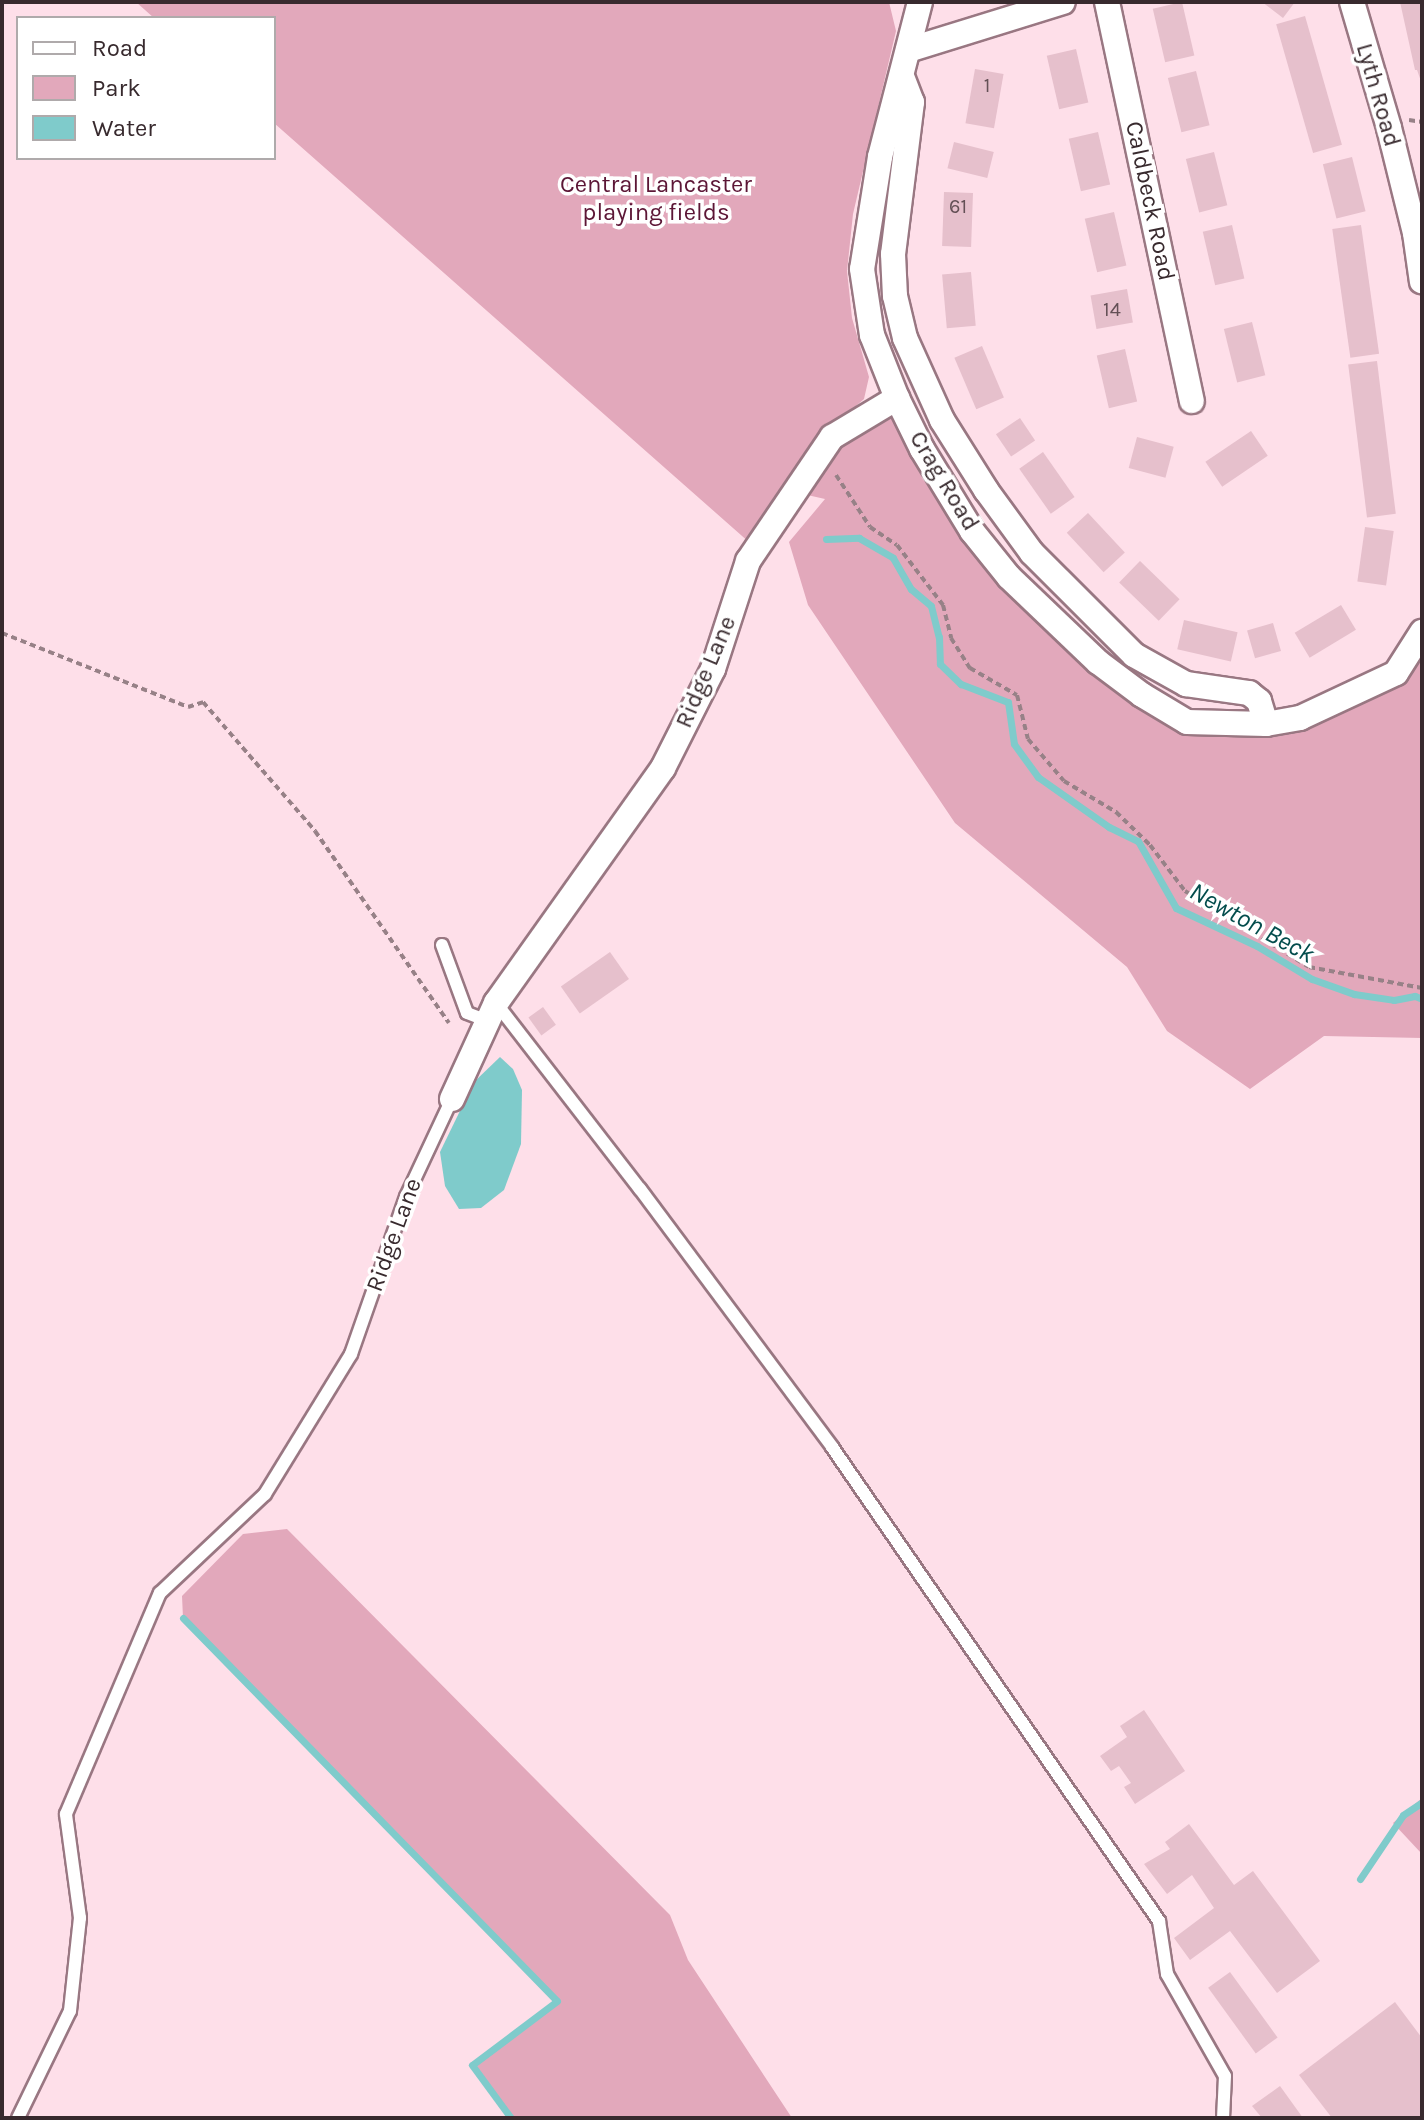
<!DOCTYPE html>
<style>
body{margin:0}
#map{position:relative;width:1424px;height:2120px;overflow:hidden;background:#fedfe9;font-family:Karla,sans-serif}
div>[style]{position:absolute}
.green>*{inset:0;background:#e2a8bb}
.water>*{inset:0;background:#7fcbcb}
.stream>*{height:7px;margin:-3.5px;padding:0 3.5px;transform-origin:3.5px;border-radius:3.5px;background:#7fcbcb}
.building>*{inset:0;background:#e6c0cc;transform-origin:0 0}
.path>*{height:4px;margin-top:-2px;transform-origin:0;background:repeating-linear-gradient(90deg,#978187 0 6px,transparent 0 10px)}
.roads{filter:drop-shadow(2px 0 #997782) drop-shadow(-2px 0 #997782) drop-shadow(0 2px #997782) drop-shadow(0 -2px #997782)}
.lane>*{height:12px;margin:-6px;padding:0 6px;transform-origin:6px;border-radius:6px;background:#fff}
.street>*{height:24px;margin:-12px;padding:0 12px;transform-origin:12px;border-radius:12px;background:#fff}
span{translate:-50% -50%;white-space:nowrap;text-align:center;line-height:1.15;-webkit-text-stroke:7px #fff;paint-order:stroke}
.number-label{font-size:20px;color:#645056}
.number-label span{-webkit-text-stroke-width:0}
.street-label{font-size:24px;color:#382a2e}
.park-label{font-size:24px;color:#5c1636}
.water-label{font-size:26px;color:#044d4d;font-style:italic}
.frame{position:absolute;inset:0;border:4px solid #382a2e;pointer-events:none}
.legend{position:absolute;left:16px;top:16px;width:260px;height:144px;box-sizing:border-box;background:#fff;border:2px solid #afaaab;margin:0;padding:10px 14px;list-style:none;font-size:24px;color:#382a2e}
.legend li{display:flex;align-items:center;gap:16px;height:40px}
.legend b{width:40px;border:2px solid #afaaab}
</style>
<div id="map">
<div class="green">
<i style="clip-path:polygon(136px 2px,889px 2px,896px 31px,853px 214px,847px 271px,852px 318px,869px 377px,864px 399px,827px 431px,750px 543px,274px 123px,274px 18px,154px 18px)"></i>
<i style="clip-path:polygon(897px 398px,1009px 577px,1187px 722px,1266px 723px,1396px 673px,1422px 632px,1422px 1038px,1324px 1036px,1250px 1089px,1167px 1031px,1127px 967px,955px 823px,808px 605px,789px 542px,825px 499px,794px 492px,832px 437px)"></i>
<i style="clip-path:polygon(287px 1529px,670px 1915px,688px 1960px,792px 2118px,511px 2118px,472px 2065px,556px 2000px,183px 1618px,182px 1596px,243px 1534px)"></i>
<i style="clip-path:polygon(1422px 1798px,1422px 1854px,1393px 1823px)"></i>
</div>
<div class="water">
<i style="clip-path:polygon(500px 1057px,513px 1069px,522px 1090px,521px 1144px,504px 1190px,481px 1208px,459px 1209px,445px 1186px,440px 1152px,474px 1082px)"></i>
</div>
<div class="stream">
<i style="left:826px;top:539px;width:33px;rotate:-2deg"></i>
<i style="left:859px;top:538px;width:39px;rotate:30deg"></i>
<i style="left:893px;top:558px;width:36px;rotate:60deg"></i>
<i style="left:911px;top:589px;width:26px;rotate:40deg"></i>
<i style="left:931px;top:606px;width:32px;rotate:76deg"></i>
<i style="left:939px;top:637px;width:27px;rotate:88deg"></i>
<i style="left:940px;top:664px;width:29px;rotate:44deg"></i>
<i style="left:961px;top:684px;width:50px;rotate:21deg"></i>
<i style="left:1008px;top:702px;width:42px;rotate:81.9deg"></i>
<i style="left:1014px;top:744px;width:41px;rotate:54deg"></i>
<i style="left:1038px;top:777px;width:87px;rotate:35.2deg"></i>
<i style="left:1109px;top:827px;width:32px;rotate:26deg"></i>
<i style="left:1138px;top:841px;width:77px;rotate:60.4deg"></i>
<i style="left:1176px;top:908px;width:89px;rotate:25.1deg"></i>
<i style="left:1257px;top:946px;width:64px;rotate:31deg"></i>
<i style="left:1312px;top:979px;width:45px;rotate:19.7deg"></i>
<i style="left:1354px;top:994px;width:40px;rotate:8.5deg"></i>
<i style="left:1394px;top:1000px;width:21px;rotate:-11deg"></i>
<i style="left:1415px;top:996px;width:8px;rotate:23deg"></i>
<i style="left:183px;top:1618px;width:535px;rotate:45.68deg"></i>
<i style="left:557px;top:2001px;width:106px;rotate:143deg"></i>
<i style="left:472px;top:2065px;width:66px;rotate:53.7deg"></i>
<i style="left:1360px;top:1879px;width:77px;rotate:-56.1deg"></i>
<i style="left:1403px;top:1815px;width:23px;rotate:-34deg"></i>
</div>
<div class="building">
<i style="left:1182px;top:2px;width:55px;height:30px;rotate:77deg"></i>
<i style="clip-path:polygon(1262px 2px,1295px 2px,1283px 18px)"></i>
<i style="clip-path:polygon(1400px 2px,1422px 2px,1422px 84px,1417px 70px,1415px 70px)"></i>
<i style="left:1305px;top:16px;width:134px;height:30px;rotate:74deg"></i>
<i style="left:1076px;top:49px;width:55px;height:30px;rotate:77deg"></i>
<i style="left:975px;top:69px;width:29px;height:55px;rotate:10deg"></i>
<i style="left:1196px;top:71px;width:56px;height:29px;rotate:76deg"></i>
<i style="left:1098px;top:132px;width:54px;height:30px;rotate:77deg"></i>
<i style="left:954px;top:142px;width:41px;height:27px;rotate:14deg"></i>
<i style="left:1214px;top:152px;width:55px;height:29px;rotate:76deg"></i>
<i style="left:1352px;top:157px;width:56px;height:30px;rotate:76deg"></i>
<i style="left:944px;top:192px;width:29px;height:54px;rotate:2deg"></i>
<i style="left:1114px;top:212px;width:55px;height:30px;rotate:77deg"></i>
<i style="left:1232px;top:225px;width:55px;height:30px;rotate:77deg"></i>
<i style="left:1361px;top:225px;width:130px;height:29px;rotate:82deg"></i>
<i style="left:971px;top:272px;width:54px;height:29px;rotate:85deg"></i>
<i style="left:1127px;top:289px;width:34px;height:37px;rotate:80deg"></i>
<i style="left:1252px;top:322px;width:55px;height:29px;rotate:76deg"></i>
<i style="left:982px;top:346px;width:56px;height:30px;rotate:67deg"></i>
<i style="left:1125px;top:349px;width:54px;height:29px;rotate:77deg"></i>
<i style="left:1377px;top:361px;width:154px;height:29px;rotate:83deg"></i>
<i style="left:1020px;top:418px;width:27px;height:29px;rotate:56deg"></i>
<i style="left:1251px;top:431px;width:30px;height:55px;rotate:56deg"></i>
<i style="left:1137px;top:437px;width:38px;height:32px;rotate:15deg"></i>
<i style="left:1043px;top:452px;width:55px;height:29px;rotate:55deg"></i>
<i style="left:1088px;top:513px;width:54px;height:29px;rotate:47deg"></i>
<i style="left:1365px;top:527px;width:29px;height:55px;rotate:8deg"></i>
<i style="left:1140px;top:561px;width:55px;height:30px;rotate:44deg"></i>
<i style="left:1341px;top:605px;width:29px;height:54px;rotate:59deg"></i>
<i style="left:1184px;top:620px;width:55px;height:30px;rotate:13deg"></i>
<i style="left:1273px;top:623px;width:29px;height:27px;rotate:74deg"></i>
<i style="left:610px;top:952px;width:33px;height:60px;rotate:55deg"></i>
<i style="left:543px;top:1007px;width:22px;height:18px;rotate:54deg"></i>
<i style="clip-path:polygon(1144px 1710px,1185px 1771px,1135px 1804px,1124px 1787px,1131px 1783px,1119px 1766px,1111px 1771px,1100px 1756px,1127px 1737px,1120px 1726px)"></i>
<i style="clip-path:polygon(1189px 1824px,1234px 1885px,1253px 1871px,1320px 1961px,1277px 1993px,1230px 1931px,1190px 1960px,1174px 1938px,1214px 1908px,1192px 1875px,1167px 1894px,1144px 1864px,1170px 1849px,1165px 1842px)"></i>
<i style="left:1230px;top:1972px;width:81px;height:27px;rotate:54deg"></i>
<i style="clip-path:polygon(1395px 2002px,1422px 2038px,1422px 2118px,1332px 2118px,1299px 2075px)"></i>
<i style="clip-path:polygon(1280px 2086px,1303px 2118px,1262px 2118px,1252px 2106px)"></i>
</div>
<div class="path">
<i style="left:1409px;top:120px;width:13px;rotate:9deg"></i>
<i style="left:836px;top:475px;width:62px;rotate:56.8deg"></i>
<i style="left:870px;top:527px;width:32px;rotate:34deg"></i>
<i style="left:897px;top:545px;width:76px;rotate:52.5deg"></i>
<i style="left:943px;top:605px;width:34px;rotate:76deg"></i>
<i style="left:951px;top:638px;width:36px;rotate:58deg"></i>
<i style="left:970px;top:668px;width:54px;rotate:29.9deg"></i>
<i style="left:1017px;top:695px;width:45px;rotate:76deg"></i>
<i style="left:1028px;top:739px;width:55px;rotate:49.4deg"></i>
<i style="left:1064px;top:781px;width:61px;rotate:30.8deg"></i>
<i style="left:1116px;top:812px;width:47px;rotate:44.1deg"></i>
<i style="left:1150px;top:845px;width:58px;rotate:52.7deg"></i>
<i style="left:1185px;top:891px;width:145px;rotate:31.5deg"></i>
<i style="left:1309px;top:967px;width:115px;rotate:10.5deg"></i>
<i style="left:2px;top:633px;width:200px;rotate:21.7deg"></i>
<i style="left:188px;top:707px;width:16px;rotate:-18deg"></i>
<i style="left:203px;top:702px;width:171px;rotate:49deg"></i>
<i style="left:315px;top:831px;width:234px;rotate:55.1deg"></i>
</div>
<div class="roads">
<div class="lane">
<i style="left:442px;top:945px;width:72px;rotate:69.8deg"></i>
<i style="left:467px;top:1013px;width:22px;rotate:21deg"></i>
<i style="left:496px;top:1003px;width:235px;rotate:52.3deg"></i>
<i style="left:640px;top:1189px;width:322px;rotate:53.3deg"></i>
<i style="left:832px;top:1447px;width:576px;rotate:55.4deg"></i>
<i style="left:1159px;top:1921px;width:54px;rotate:81.4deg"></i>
<i style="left:1167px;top:1974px;width:117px;rotate:60.4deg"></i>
<i style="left:1225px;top:2076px;width:42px;rotate:92.7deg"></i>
<i style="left:18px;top:2118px;width:119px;rotate:-64.1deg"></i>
<i style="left:70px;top:2011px;width:94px;rotate:-83.9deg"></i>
<i style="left:80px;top:1918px;width:105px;rotate:-97.7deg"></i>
<i style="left:66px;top:1814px;width:240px;rotate:-67deg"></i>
<i style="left:160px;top:1593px;width:144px;rotate:-43.3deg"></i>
<i style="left:265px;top:1494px;width:164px;rotate:-58.4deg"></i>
<i style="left:351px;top:1354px;width:166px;rotate:-70.7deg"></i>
<i style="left:406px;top:1197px;width:108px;rotate:-64.9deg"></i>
</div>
<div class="street">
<i style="left:920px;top:2px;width:160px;rotate:104.5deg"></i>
<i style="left:880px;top:157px;width:113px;rotate:99.1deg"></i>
<i style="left:862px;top:269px;width:67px;rotate:81.4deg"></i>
<i style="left:872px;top:335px;width:68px;rotate:68.4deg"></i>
<i style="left:897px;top:398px;width:57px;rotate:63.9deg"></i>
<i style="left:922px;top:449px;width:96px;rotate:58.6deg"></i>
<i style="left:972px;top:531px;width:59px;rotate:51.2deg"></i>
<i style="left:1009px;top:577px;width:123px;rotate:43.7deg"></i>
<i style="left:1098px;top:662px;width:55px;rotate:36.9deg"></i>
<i style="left:1142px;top:695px;width:52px;rotate:31deg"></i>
<i style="left:1187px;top:722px;width:79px;rotate:1.5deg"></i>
<i style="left:1266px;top:724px;width:35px;rotate:-10deg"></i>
<i style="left:1300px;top:718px;width:106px;rotate:-25.1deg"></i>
<i style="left:1396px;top:673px;width:49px;rotate:-57.6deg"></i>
<i style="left:1107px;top:2px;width:408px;rotate:78deg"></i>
<i style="left:1352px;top:2px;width:131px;rotate:73.6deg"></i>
<i style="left:1389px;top:128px;width:108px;rotate:76.1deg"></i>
<i style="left:1415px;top:233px;width:49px;rotate:81.9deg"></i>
<i style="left:908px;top:50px;width:162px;rotate:-17.2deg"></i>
<i style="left:903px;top:79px;width:25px;rotate:69deg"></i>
<i style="left:912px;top:102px;width:153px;rotate:97.1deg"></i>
<i style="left:893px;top:254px;width:42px;rotate:87.3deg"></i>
<i style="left:895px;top:296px;width:43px;rotate:76.6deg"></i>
<i style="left:905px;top:338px;width:90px;rotate:65.7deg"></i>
<i style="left:942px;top:420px;width:83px;rotate:57.8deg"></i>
<i style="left:986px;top:490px;width:78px;rotate:53.9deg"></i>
<i style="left:1032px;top:553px;width:144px;rotate:45deg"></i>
<i style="left:1134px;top:655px;width:60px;rotate:29.1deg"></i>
<i style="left:1186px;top:684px;width:64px;rotate:8.1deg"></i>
<i style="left:1249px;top:693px;width:13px;rotate:39deg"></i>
<i style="left:1259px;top:701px;width:24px;rotate:73deg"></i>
<i style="left:452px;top:1099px;width:106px;rotate:-65.4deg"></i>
<i style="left:496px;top:1003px;width:288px;rotate:-54.6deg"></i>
<i style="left:663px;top:768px;width:111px;rotate:-63.2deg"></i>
<i style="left:713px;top:669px;width:114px;rotate:-72deg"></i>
<i style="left:748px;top:561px;width:150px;rotate:-55.9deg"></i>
<i style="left:832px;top:437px;width:76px;rotate:-31deg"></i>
</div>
</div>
<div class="number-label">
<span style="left:987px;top:85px">1</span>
<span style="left:958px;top:206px">61</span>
<span style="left:1112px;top:309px">14</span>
</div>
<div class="street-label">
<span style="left:1378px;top:95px;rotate:74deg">Lyth Road</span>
<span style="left:1150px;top:201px;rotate:78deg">Caldbeck Road</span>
<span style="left:944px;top:481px;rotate:59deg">Crag Road</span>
<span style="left:706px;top:672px;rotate:-67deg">Ridge Lane</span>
<span style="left:394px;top:1235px;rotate:-70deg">Ridge Lane</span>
</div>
<div class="park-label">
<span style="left:656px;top:199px">Central Lancaster<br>playing fields</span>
</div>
<div class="water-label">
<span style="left:1252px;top:923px;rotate:29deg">Newton Beck</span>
</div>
<div class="frame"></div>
<ul class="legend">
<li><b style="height:10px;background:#fff"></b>Road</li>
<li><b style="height:22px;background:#e2a8bb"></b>Park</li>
<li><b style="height:22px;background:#7fcbcb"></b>Water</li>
</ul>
</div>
